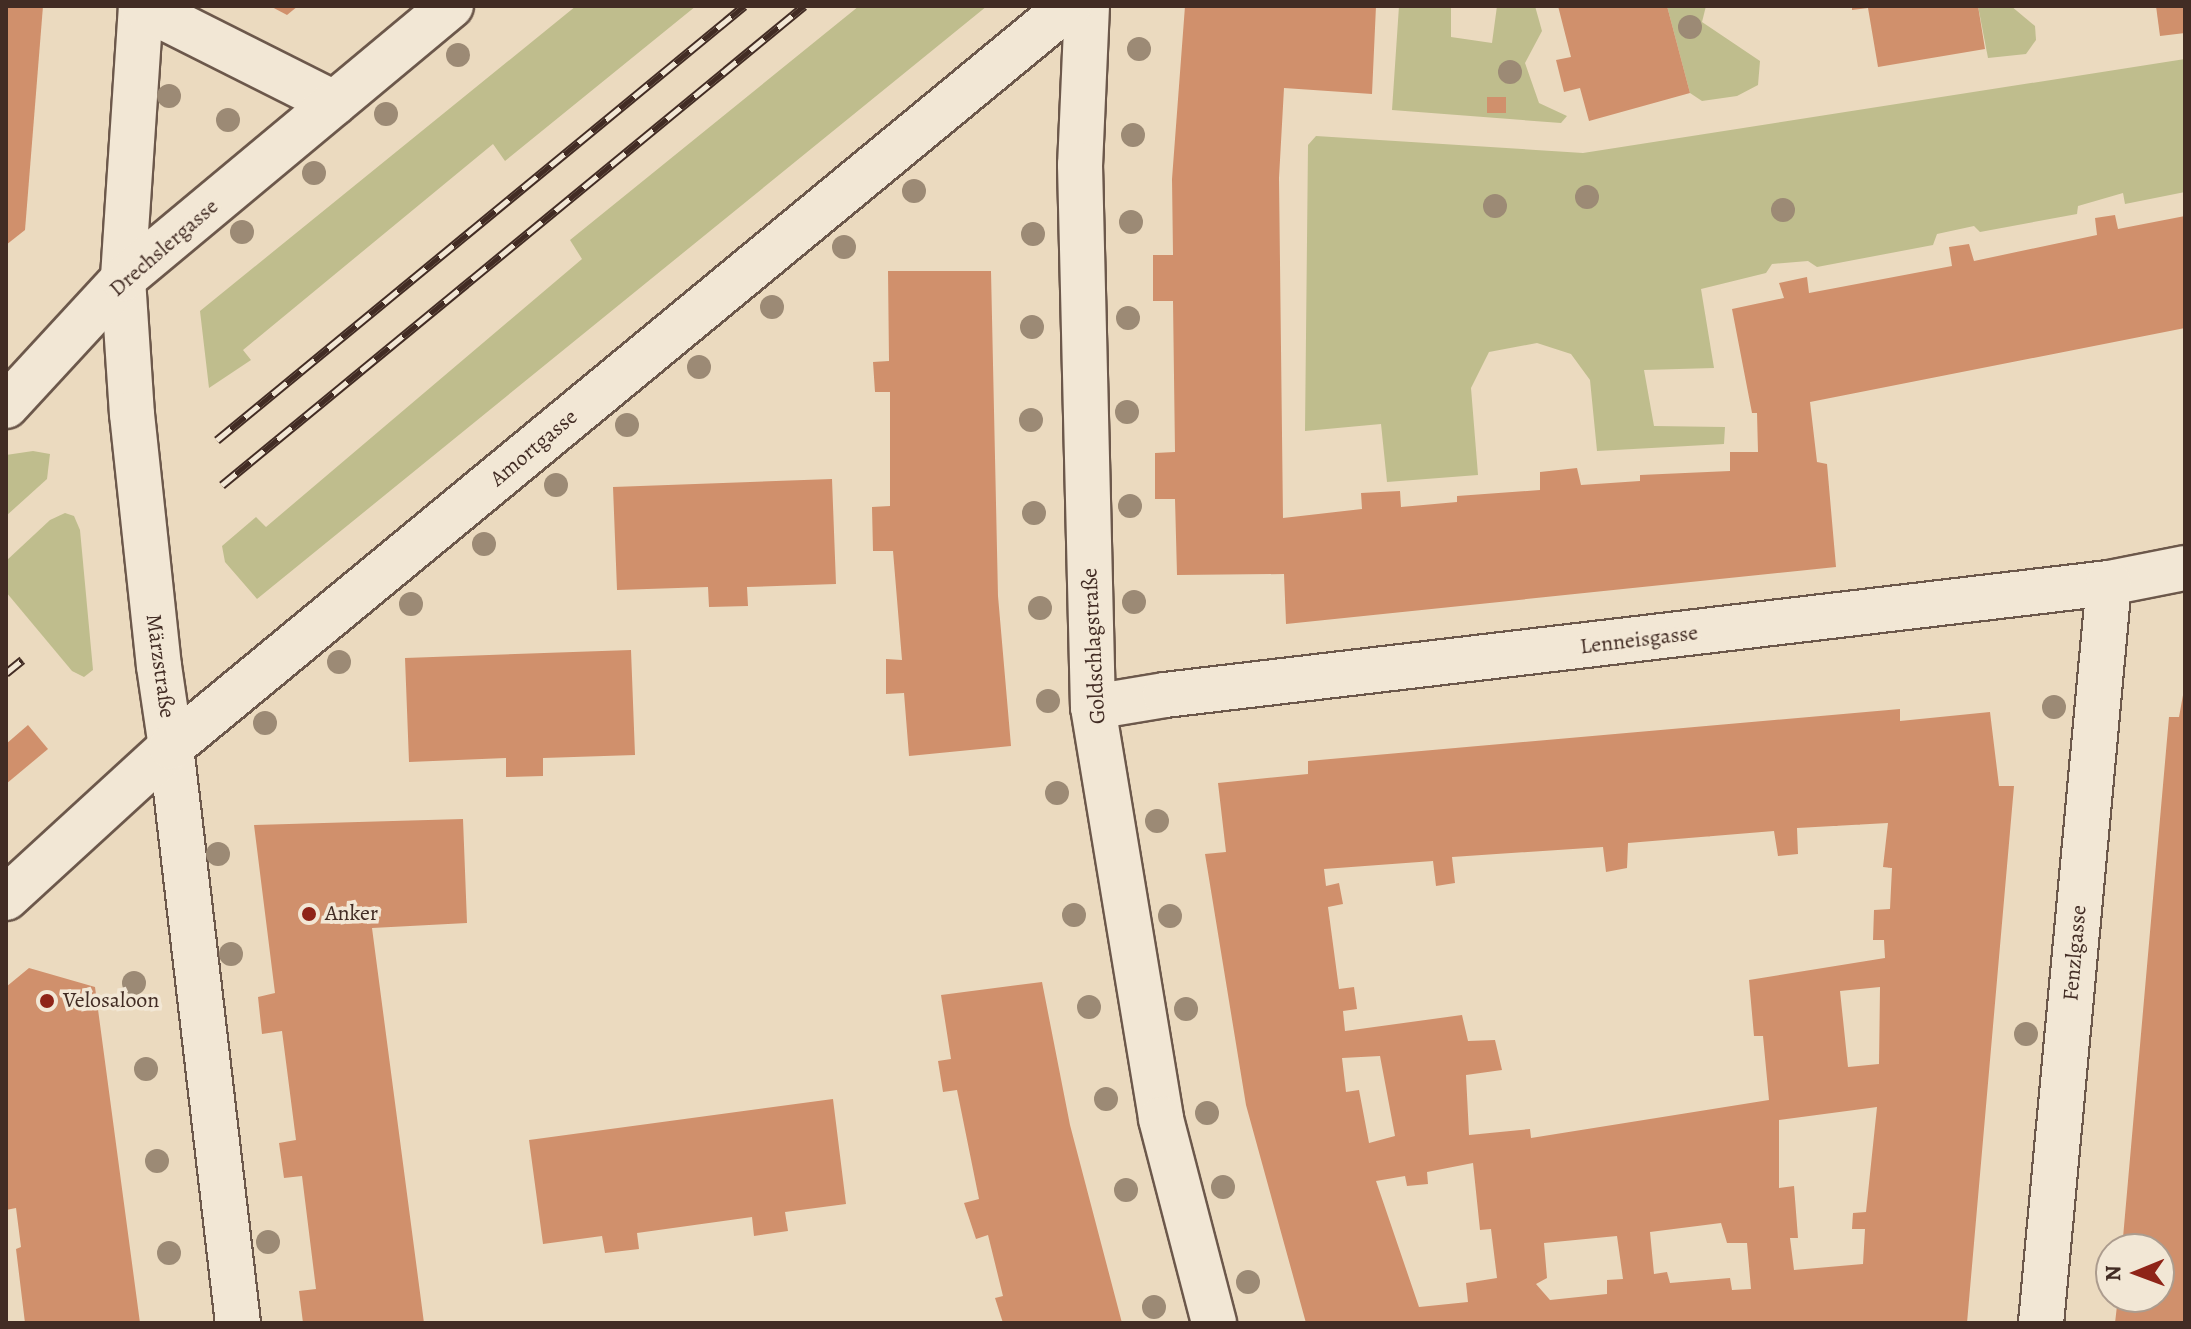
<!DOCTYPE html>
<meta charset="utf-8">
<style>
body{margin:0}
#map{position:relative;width:2191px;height:1329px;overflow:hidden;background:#ebdabf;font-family:Alegreya,serif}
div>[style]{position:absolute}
.green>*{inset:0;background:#bfbd8d}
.building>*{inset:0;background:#d0906c;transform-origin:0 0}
.roads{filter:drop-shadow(2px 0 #6c584b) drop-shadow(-2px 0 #6c584b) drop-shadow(0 2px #6c584b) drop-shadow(0 -2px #6c584b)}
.minor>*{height:44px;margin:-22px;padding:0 22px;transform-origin:22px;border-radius:22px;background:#f2e7d5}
.rail>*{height:9px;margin-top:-4.5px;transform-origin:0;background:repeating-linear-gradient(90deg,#f2e7d5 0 18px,#422c24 0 36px);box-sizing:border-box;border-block:2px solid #422c24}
.trees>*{width:24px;height:24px;margin:-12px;border-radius:50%;background:#9c8a75}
.dots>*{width:22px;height:22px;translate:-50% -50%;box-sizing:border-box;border:4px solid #f2e7d5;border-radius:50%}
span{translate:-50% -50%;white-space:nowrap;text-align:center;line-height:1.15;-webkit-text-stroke:7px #f2e7d5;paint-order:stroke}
.street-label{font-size:22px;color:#422c24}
.poi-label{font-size:22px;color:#422c24}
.left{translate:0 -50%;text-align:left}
.frame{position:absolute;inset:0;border:8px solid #422c24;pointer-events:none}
.north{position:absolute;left:2095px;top:1233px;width:80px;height:80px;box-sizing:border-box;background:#f2e7d5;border:2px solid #ac9c8e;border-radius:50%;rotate:269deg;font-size:22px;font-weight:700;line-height:32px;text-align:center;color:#422c24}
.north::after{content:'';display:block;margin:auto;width:28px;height:36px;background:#8f2418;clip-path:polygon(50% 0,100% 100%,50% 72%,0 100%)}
</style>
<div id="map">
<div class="green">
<i style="clip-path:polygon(576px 6px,696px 6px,505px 161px,493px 144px,243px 350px,251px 360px,209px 388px,200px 311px)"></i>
<i style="clip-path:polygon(859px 6px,987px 6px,257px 599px,225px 562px,222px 546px,256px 517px,266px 527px,582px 259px,570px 240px)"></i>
<i style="clip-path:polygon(1399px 6px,1451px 6px,1451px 37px,1492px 43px,1497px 6px,1535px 6px,1542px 31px,1525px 63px,1539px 103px,1567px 116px,1561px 123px,1392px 110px)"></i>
<i style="clip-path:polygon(1667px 6px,1706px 6px,1702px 22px,1760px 61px,1758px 85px,1737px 96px,1702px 101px,1690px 93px)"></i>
<i style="clip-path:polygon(1978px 6px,2011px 6px,2035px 26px,2036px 40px,2026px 54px,1988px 58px)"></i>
<i style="clip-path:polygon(2185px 59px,2185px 192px,2125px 204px,2123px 193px,2078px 206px,2077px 214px,1980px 232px,1974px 226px,1937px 234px,1933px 245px,1817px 267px,1808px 261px,1772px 264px,1766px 273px,1701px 289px,1714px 368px,1644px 370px,1654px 426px,1725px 427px,1724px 444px,1597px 451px,1590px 380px,1571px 354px,1537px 343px,1489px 352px,1471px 388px,1478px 475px,1387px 482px,1381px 424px,1305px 431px,1308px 145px,1316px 136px,1583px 153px)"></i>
<i style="clip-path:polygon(33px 451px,50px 454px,47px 479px,6px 516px,6px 455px)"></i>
<i style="clip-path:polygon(65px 513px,74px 516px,80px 530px,93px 670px,84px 677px,72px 671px,6px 592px,6px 561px,50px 520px)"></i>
</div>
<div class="building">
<i style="clip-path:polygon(6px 6px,43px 6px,25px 230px,6px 245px)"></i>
<i style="clip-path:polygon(270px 6px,298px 6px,287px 15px)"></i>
<i style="clip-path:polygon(1185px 6px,1376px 6px,1372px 94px,1284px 88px,1279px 178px,1283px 518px,1362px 509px,1361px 493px,1400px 491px,1401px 507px,1457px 502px,1457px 496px,1540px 490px,1540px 472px,1577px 468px,1581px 485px,1640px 481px,1640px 475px,1730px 471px,1730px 452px,1758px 452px,1757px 413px,1752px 413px,1732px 309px,1784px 298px,1779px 283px,1807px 277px,1809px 293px,1952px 266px,1949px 247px,1969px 244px,1974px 261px,2097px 235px,2095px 218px,2115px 215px,2118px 229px,2185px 216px,2185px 328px,1810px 402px,1817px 462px,1827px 464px,1836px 567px,1286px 624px,1284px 574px,1177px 575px,1175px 499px,1155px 499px,1155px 453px,1175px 452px,1174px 377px,1173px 301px,1153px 301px,1153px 255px,1173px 255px,1172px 179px)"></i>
<i style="clip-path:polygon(1558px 6px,1667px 6px,1690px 93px,1589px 121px,1580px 88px,1564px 92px,1556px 60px,1571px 57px)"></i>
<i style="clip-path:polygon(1852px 6px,1978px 6px,1985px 49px,1878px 67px,1868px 8px,1852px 10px)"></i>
<i style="clip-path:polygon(2156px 6px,2185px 6px,2185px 33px,2160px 36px)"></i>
<i style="left:1487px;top:97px;width:19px;height:16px"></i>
<i style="clip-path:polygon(888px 271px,991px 271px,998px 596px,1011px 746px,909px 756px,904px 693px,886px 694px,886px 659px,902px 660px,893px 551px,873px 551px,872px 507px,890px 506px,890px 392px,875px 392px,873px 362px,889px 361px)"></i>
<i style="clip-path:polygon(832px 479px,836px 584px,747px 587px,748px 606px,709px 607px,708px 587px,617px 590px,613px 487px)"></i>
<i style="clip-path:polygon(631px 650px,635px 755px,543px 758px,543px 776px,506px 777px,506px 758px,409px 762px,405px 658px)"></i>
<i style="clip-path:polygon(2185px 684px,2185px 1323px,2115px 1323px,2118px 1297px,2159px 1297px,2159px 1249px,2122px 1249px,2169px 717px,2179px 717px)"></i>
<i style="clip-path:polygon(evenodd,1900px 709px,1900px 721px,1990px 712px,1999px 786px,2014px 786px,1967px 1323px,1306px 1323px,1246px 1105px,1205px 854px,1226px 852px,1218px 783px,1308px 774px,1308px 761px,1900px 709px,1888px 823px,1883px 867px,1892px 868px,1890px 909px,1874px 910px,1873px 940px,1884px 940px,1885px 958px,1749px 980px,1754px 1036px,1763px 1036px,1769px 1100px,1531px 1138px,1530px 1129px,1469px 1135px,1466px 1075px,1502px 1070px,1495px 1040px,1468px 1041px,1462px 1015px,1345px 1031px,1343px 1011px,1357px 1009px,1354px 987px,1339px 989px,1328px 907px,1343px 904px,1339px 883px,1326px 886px,1324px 869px,1433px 861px,1436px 886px,1455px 883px,1452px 857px,1603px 847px,1606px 872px,1627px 868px,1628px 843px,1774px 831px,1778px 856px,1798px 854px,1797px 828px,1888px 823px,1900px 709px,1880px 987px,1879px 1064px,1848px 1067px,1840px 991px,1880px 987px,1900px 709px,1380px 1056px,1395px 1136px,1369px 1143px,1359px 1090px,1346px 1092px,1342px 1058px,1380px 1056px,1900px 709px,1877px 1107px,1866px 1212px,1853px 1213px,1852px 1229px,1865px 1229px,1863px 1264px,1794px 1270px,1790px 1238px,1798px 1238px,1794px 1186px,1779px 1188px,1779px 1120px,1877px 1107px,1900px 709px,1473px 1163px,1480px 1230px,1491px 1229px,1497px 1278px,1466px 1283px,1468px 1302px,1419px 1307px,1376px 1181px,1405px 1176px,1407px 1186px,1428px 1184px,1427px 1172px,1473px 1163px,1900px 709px,1721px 1223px,1727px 1243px,1747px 1243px,1751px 1289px,1732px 1290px,1730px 1278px,1670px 1283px,1667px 1272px,1654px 1274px,1650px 1232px,1721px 1223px,1900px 709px,1617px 1236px,1623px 1279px,1607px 1280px,1607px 1294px,1550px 1300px,1536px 1284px,1547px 1278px,1544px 1243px,1617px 1236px)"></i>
<i style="clip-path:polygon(28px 725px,48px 749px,6px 784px,6px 744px)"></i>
<i style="clip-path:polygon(463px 819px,467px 923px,372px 928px,424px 1323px,303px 1323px,299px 1291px,316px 1289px,302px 1176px,284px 1178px,279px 1143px,296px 1140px,282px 1031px,262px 1034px,258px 997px,275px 993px,254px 825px)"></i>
<i style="clip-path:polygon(29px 968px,95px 987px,140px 1323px,25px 1323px,16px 1249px,21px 1247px,16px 1208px,6px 1210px,6px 987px)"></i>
<i style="clip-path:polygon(1042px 982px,1070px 1125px,1122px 1323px,1003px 1323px,995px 1298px,1003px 1296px,988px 1235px,976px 1239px,964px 1203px,979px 1199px,957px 1090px,943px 1092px,938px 1061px,951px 1059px,941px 995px)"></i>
<i style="clip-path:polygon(833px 1099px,846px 1204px,785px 1212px,788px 1231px,754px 1236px,752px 1217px,637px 1233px,639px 1249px,605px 1253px,602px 1236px,543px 1244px,529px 1140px)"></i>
</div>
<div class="roads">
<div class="minor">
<i style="left:141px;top:6px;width:274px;rotate:93.8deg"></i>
<i style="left:123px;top:279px;width:135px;rotate:86.2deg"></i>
<i style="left:132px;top:414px;width:253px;rotate:83.9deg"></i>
<i style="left:159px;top:666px;width:82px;rotate:81.6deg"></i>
<i style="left:171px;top:747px;width:580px;rotate:83.37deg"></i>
<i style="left:141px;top:6px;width:216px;rotate:26.7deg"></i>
<i style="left:1087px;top:6px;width:159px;rotate:92.5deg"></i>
<i style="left:1080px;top:165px;width:542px;rotate:88.63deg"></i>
<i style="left:1093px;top:707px;width:418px;rotate:80.6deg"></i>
<i style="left:1161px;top:1119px;width:211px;rotate:75.4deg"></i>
<i style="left:6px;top:406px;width:173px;rotate:-47.3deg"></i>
<i style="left:123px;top:279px;width:427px;rotate:-39.8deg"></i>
<i style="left:1093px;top:707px;width:73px;rotate:-9.5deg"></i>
<i style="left:1165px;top:695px;width:951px;rotate:-6.77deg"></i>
<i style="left:2109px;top:583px;width:77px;rotate:-11.2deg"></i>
<i style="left:6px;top:898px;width:224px;rotate:-42.5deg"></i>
<i style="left:171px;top:747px;width:1164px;rotate:-39.53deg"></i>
<i style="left:2041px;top:1323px;width:743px;rotate:-84.75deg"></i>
</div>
</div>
<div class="rail">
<i style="left:217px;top:440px;width:683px;rotate:-39.47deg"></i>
<i style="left:222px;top:485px;width:754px;rotate:-39.46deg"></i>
<i style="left:6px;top:673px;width:21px;rotate:-39deg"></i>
</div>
<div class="trees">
<i style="left:1690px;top:27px"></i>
<i style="left:1139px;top:49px"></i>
<i style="left:458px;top:55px"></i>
<i style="left:1510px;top:72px"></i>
<i style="left:169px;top:96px"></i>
<i style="left:386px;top:114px"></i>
<i style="left:228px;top:120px"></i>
<i style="left:1133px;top:135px"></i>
<i style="left:314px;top:173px"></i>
<i style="left:914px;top:191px"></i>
<i style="left:1587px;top:197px"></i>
<i style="left:1495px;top:206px"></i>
<i style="left:1783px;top:210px"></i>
<i style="left:1131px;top:222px"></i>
<i style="left:242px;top:232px"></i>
<i style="left:1033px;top:234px"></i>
<i style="left:844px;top:247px"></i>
<i style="left:772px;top:307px"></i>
<i style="left:1128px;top:318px"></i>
<i style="left:1032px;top:327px"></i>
<i style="left:699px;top:367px"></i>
<i style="left:1127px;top:412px"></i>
<i style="left:1031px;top:420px"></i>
<i style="left:627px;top:425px"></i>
<i style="left:556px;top:485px"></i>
<i style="left:1130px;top:506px"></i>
<i style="left:1034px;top:513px"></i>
<i style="left:484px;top:544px"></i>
<i style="left:1134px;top:602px"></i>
<i style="left:411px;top:604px"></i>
<i style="left:1040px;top:608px"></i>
<i style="left:339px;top:662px"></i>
<i style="left:1048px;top:701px"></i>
<i style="left:2054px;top:707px"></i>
<i style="left:265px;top:723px"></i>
<i style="left:1057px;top:793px"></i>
<i style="left:1157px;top:821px"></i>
<i style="left:218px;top:854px"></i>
<i style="left:1074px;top:915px"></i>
<i style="left:1170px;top:916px"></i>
<i style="left:231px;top:954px"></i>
<i style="left:134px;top:983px"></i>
<i style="left:1089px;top:1007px"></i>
<i style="left:1186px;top:1009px"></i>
<i style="left:2026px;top:1034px"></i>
<i style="left:146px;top:1069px"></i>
<i style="left:1106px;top:1099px"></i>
<i style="left:1207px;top:1113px"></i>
<i style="left:157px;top:1161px"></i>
<i style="left:1223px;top:1187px"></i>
<i style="left:1126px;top:1190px"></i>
<i style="left:268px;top:1242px"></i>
<i style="left:169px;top:1253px"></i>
<i style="left:1248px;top:1282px"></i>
<i style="left:1154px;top:1307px"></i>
</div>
<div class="dots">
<i style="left:309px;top:914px;background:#8f2418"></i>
<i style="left:47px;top:1001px;background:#8f2418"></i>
</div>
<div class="street-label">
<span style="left:164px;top:248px;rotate:-41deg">Drechslergasse</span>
<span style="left:534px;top:448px;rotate:-40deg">Amortgasse</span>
<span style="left:1639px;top:640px;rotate:-7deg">Lenneisgasse</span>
<span style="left:1094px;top:646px;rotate:-93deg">Goldschlagstraße</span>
<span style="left:160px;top:666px;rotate:82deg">Märzstraße</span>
<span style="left:2075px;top:953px;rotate:-85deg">Fenzlgasse</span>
</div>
<div class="poi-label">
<span class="left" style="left:325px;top:914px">Anker</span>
<span class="left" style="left:63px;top:1001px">Velosaloon</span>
</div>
<div class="frame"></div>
<div class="north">N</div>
</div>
